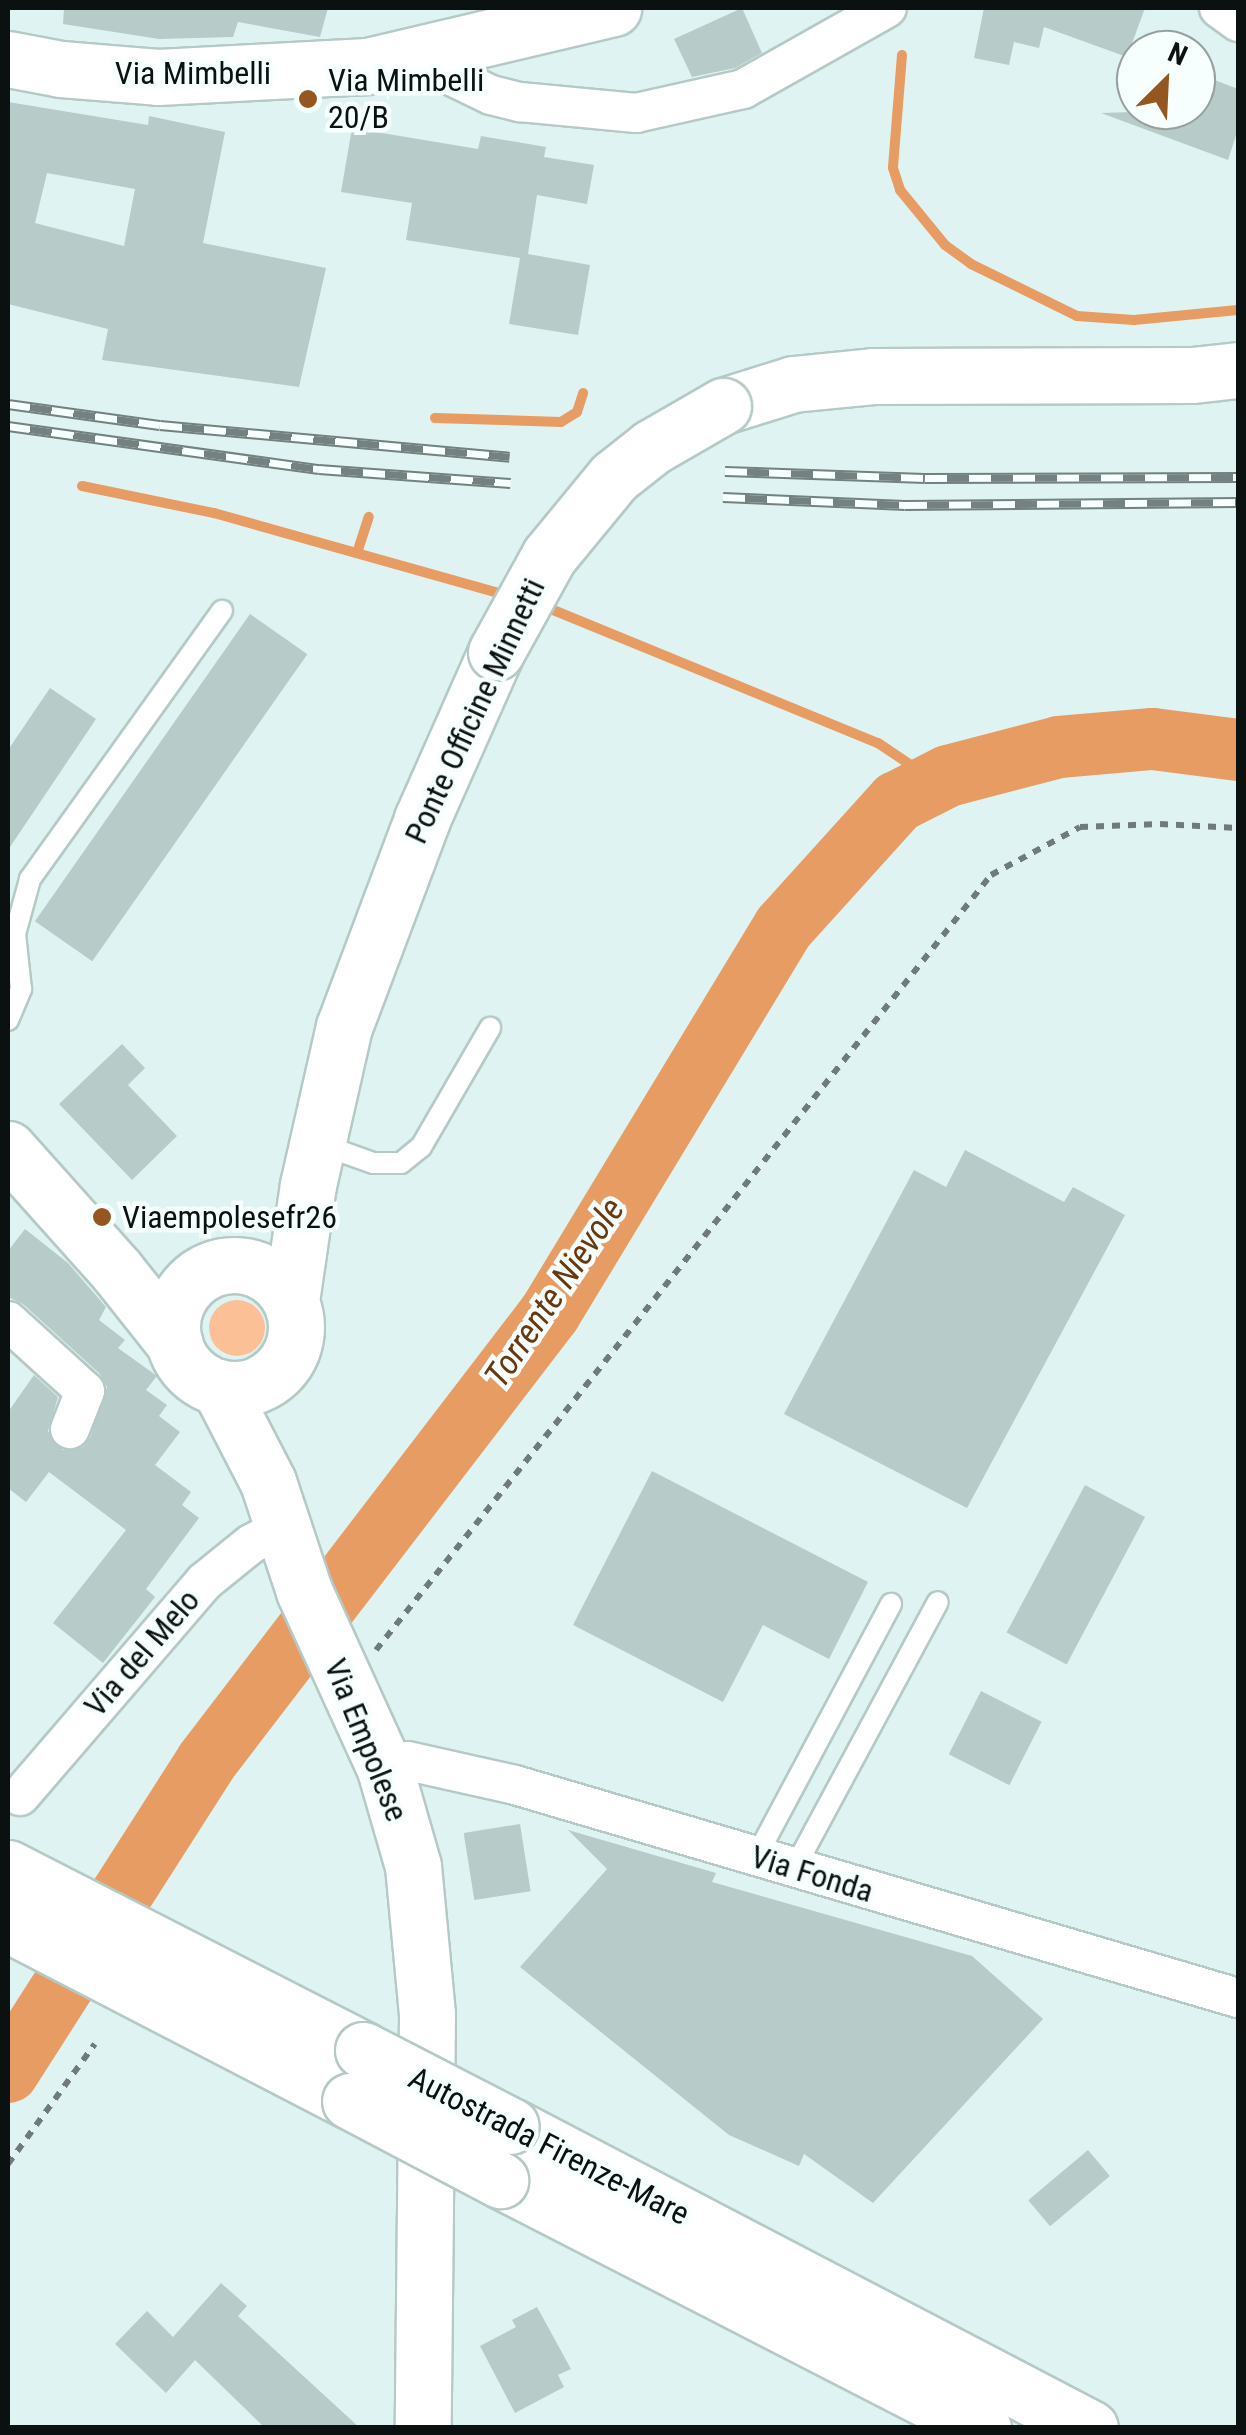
<!DOCTYPE html>
<style>
body{margin:0}
#map{position:relative;width:1246px;height:2435px;overflow:hidden;background:#dff4f2;font-family:"Roboto Condensed",sans-serif}
div>[style]{position:absolute}
.green>*{inset:0;background:#fbc095}
.round{border-radius:50%}
.stream>*{height:10px;margin:-5px;padding:0 5px;transform-origin:5px;border-radius:5px;background:#e79c63}
.river>*{height:62px;margin:-31px;padding:0 31px;transform-origin:31px;border-radius:31px;background:#e79c63}
.building>*{inset:0;background:#b7cbc9;transform-origin:0 0}
.path>*{height:6px;margin-top:-3px;transform-origin:0;background:repeating-linear-gradient(90deg,#6e7b7a 0 8px,transparent 0 16px)}
.roads{filter:drop-shadow(2px 0 #b5c9c7) drop-shadow(-2px 0 #b5c9c7) drop-shadow(0 2px #b5c9c7) drop-shadow(0 -2px #b5c9c7)}
.service>*{height:20px;margin:-10px;padding:0 10px;transform-origin:10px;border-radius:10px;background:#fff}
.minor>*{height:38px;margin:-19px;padding:0 19px;transform-origin:19px;border-radius:19px;background:#fff}
.secondary>*{height:55px;margin:-27.5px;padding:0 27.5px;transform-origin:27.5px;border-radius:27.5px;background:#fff}
.primary>*{height:55px;margin:-27.5px;padding:0 27.5px;transform-origin:27.5px;border-radius:27.5px;background:#fff}
.primary>.ring{margin:-27.5px;padding:0;box-sizing:content-box;background:none;border:55px solid #fff;border-radius:50%}
.motorway>*{height:55px;margin:-27.5px;padding:0 27.5px;transform-origin:27.5px;border-radius:27.5px;background:#fff}
.rail>*{height:11px;margin-top:-5.5px;transform-origin:0;background:repeating-linear-gradient(90deg,#f6fefe 0 22px,#738180 0 44px);box-sizing:border-box;border-block:2px solid #738180}
.bridges{filter:drop-shadow(2px 0 #b5c9c7) drop-shadow(-2px 0 #b5c9c7) drop-shadow(0 2px #b5c9c7) drop-shadow(0 -2px #b5c9c7)}
.primary-bridge>*{height:55px;margin:-27.5px;padding:0 27.5px;transform-origin:27.5px;border-radius:27.5px;background:#fff}
.motorway-bridge>*{height:55px;margin:-27.5px;padding:0 27.5px;transform-origin:27.5px;border-radius:27.5px;background:#fff}
.dots>*{width:28px;height:28px;translate:-50% -50%;box-sizing:border-box;border:5px solid #f6fefe;border-radius:50%}
span{translate:-50% -50%;white-space:nowrap;text-align:center;line-height:1.15;-webkit-text-stroke:9px #f6fefe;paint-order:stroke}
.street-label{font-size:32px;color:#0a1110}
.poi-label{font-size:32px;color:#0a1110}
.left{translate:0 -50%;text-align:left}
.water-label{font-size:35px;color:#69390d;font-style:italic}
.frame{position:absolute;inset:0;border:10px solid #0a1110;pointer-events:none}
.north{position:absolute;left:1116px;top:30px;width:100px;height:100px;box-sizing:border-box;background:#f6fefe;border:2px solid #989f9f;border-radius:50%;rotate:24deg;font-size:28px;font-weight:700;line-height:40px;text-align:center;color:#0a1110}
.north::after{content:'';display:block;margin:auto;width:35px;height:45px;background:#96561f;clip-path:polygon(50% 0,100% 100%,50% 72%,0 100%)}
</style>
<div id="map">
<div class="green">
<i class="round" style="left:209px;top:1300px;width:56px;height:56px"></i>
</div>
<div class="stream">
<i style="left:902px;top:55px;width:113px;rotate:94.6deg"></i>
<i style="left:893px;top:168px;width:23px;rotate:72deg"></i>
<i style="left:900px;top:190px;width:71px;rotate:50.7deg"></i>
<i style="left:945px;top:245px;width:32px;rotate:36deg"></i>
<i style="left:971px;top:264px;width:118px;rotate:26.1deg"></i>
<i style="left:1077px;top:316px;width:57px;rotate:4deg"></i>
<i style="left:1134px;top:320px;width:104px;rotate:-5.5deg"></i>
<i style="left:435px;top:418px;width:126px;rotate:1.8deg"></i>
<i style="left:561px;top:422px;width:19px;rotate:-32deg"></i>
<i style="left:577px;top:412px;width:20px;rotate:-72deg"></i>
<i style="left:82px;top:486px;width:135px;rotate:11.6deg"></i>
<i style="left:214px;top:513px;width:307px;rotate:15.7deg"></i>
<i style="left:357px;top:553px;width:38px;rotate:-72deg"></i>
<i style="left:541px;top:605px;width:364px;rotate:22.3deg"></i>
<i style="left:878px;top:743px;width:70px;rotate:33.9deg"></i>
</div>
<div class="river">
<i style="left:8px;top:2072px;width:368px;rotate:-57.4deg"></i>
<i style="left:206px;top:1762px;width:566px;rotate:-52.54deg"></i>
<i style="left:550px;top:1313px;width:451px;rotate:-58.8deg"></i>
<i style="left:784px;top:927px;width:169px;rotate:-47.9deg"></i>
<i style="left:897px;top:802px;width:57px;rotate:-27deg"></i>
<i style="left:948px;top:776px;width:115px;rotate:-14.6deg"></i>
<i style="left:1059px;top:747px;width:94px;rotate:-4.9deg"></i>
<i style="left:1153px;top:739px;width:86px;rotate:7.4deg"></i>
</div>
<div class="building">
<i style="clip-path:polygon(64px 8px,328px 8px,320px 37px,238px 22px,233px 37px,159px 39px,63px 24px)"></i>
<i style="clip-path:polygon(742px 8px,762px 53px,735px 68px,692px 77px,674px 39px)"></i>
<i style="clip-path:polygon(984px 8px,1145px 8px,1127px 57px,1044px 27px,1039px 48px,1014px 42px,1009px 65px,974px 58px)"></i>
<i style="clip-path:polygon(1196px 73px,1238px 89px,1238px 129px,1228px 160px,1101px 113px,1196px 110px)"></i>
<i style="clip-path:polygon(evenodd,8px 102px,148px 125px,149px 116px,225px 132px,203px 243px,326px 268px,299px 387px,102px 360px,108px 329px,8px 304px,8px 102px,47px 173px,135px 189px,124px 246px,35px 223px,47px 173px)"></i>
<i style="clip-path:polygon(352px 128px,478px 149px,481px 136px,546px 147px,544px 157px,594px 165px,587px 204px,537px 195px,528px 254px,590px 265px,578px 335px,509px 324px,520px 258px,406px 240px,412px 203px,341px 192px)"></i>
<i style="left:250px;top:614px;width:70px;height:375px;rotate:35deg"></i>
<i style="clip-path:polygon(50px 688px,96px 719px,8px 850px,8px 750px)"></i>
<i style="clip-path:polygon(122px 1044px,145px 1068px,128px 1085px,177px 1136px,132px 1180px,59px 1104px)"></i>
<i style="clip-path:polygon(965px 1150px,1064px 1202px,1073px 1187px,1125px 1215px,967px 1508px,784px 1414px,914px 1170px,946px 1187px)"></i>
<i style="clip-path:polygon(25px 1229px,68px 1263px,106px 1307px,99px 1320px,125px 1340px,118px 1348px,157px 1376px,146px 1390px,167px 1405px,159px 1416px,180px 1432px,155px 1465px,191px 1492px,182px 1505px,199px 1518px,146px 1589px,155px 1597px,103px 1663px,53px 1623px,126px 1530px,49px 1472px,26px 1502px,8px 1488px,8px 1412px,34px 1375px,58px 1397px,48px 1431px,63px 1450px,83px 1447px,90px 1438px,107px 1387px,100px 1374px,23px 1304px,8px 1297px,8px 1251px)"></i>
<i style="clip-path:polygon(652px 1471px,868px 1582px,829px 1659px,763px 1625px,723px 1702px,573px 1625px)"></i>
<i style="left:1085px;top:1485px;width:68px;height:167px;rotate:28deg"></i>
<i style="left:981px;top:1691px;width:68px;height:71px;rotate:27deg"></i>
<i style="left:520px;top:1824px;width:68px;height:57px;rotate:81deg"></i>
<i style="clip-path:polygon(568px 1830px,716px 1873px,712px 1882px,972px 1956px,1043px 2019px,873px 2203px,804px 2154px,799px 2166px,729px 2135px,520px 1967px,607px 1869px)"></i>
<i style="left:1088px;top:2150px;width:34px;height:78px;rotate:50deg"></i>
<i style="clip-path:polygon(221px 2283px,247px 2306px,238px 2316px,360px 2428px,265px 2428px,195px 2360px,166px 2393px,115px 2344px,147px 2311px,173px 2337px)"></i>
<i style="clip-path:polygon(537px 2307px,571px 2369px,558px 2375px,564px 2387px,515px 2413px,480px 2346px,516px 2327px,512px 2320px)"></i>
</div>
<div class="path">
<i style="left:376px;top:1650px;width:989px;rotate:-51.57deg"></i>
<i style="left:991px;top:875px;width:101px;rotate:-28.3deg"></i>
<i style="left:1080px;top:827px;width:80px;rotate:-2.1deg"></i>
<i style="left:1160px;top:824px;width:78px;rotate:2.9deg"></i>
<i style="left:8px;top:2164px;width:148px;rotate:-54.1deg"></i>
</div>
<div class="roads">
<div class="service">
<i style="left:8px;top:1020px;width:34px;rotate:-67deg"></i>
<i style="left:21px;top:989px;width:55px;rotate:-96.2deg"></i>
<i style="left:15px;top:934px;width:57px;rotate:-74.7deg"></i>
<i style="left:30px;top:879px;width:330px;rotate:-54.4deg"></i>
<i style="left:320px;top:1144px;width:56px;rotate:19.7deg"></i>
<i style="left:373px;top:1163px;width:28px"></i>
<i style="left:401px;top:1163px;width:26px;rotate:-39deg"></i>
<i style="left:421px;top:1147px;width:138px;rotate:-59.9deg"></i>
<i style="left:756px;top:1857px;width:287px;rotate:-61.9deg"></i>
<i style="left:794px;top:1869px;width:303px;rotate:-61.7deg"></i>
</div>
<div class="minor">
<i style="left:1219px;top:8px;width:24px;rotate:36deg"></i>
<i style="left:414px;top:58px;width:85px;rotate:25.7deg"></i>
<i style="left:491px;top:95px;width:30px;rotate:14deg"></i>
<i style="left:520px;top:102px;width:117px;rotate:5.4deg"></i>
<i style="left:636px;top:113px;width:110px;rotate:-12.6deg"></i>
<i style="left:743px;top:89px;width:165px;rotate:-29.4deg"></i>
<i style="left:8px;top:1321px;width:104px;rotate:42.3deg"></i>
<i style="left:85px;top:1391px;width:41px;rotate:111.5deg"></i>
<i style="left:385px;top:1769px;width:24px;rotate:-19deg"></i>
<i style="left:408px;top:1761px;width:110px;rotate:12.6deg"></i>
<i style="left:515px;top:1785px;width:754px;rotate:16.42deg"></i>
<i style="left:20px;top:1796px;width:282px;rotate:-49.3deg"></i>
<i style="left:204px;top:1582px;width:60px;rotate:-39deg"></i>
<i style="left:251px;top:1544px;width:34px;rotate:-28deg"></i>
</div>
<div class="secondary">
<i style="left:8px;top:59px;width:54px;rotate:10.7deg"></i>
<i style="left:61px;top:69px;width:97px;rotate:4.7deg"></i>
<i style="left:158px;top:77px;width:210px;rotate:-3deg"></i>
<i style="left:368px;top:66px;width:252px;rotate:-13.3deg"></i>
</div>
<div class="primary">
<i style="left:723px;top:406px;width:73px;rotate:-17.4deg"></i>
<i style="left:793px;top:384px;width:80px;rotate:-5.7deg"></i>
<i style="left:873px;top:376px;width:319px;rotate:-0.2deg"></i>
<i style="left:1192px;top:375px;width:46px;rotate:-6.2deg"></i>
<i style="left:8px;top:1149px;width:164px;rotate:48.2deg"></i>
<i style="left:117px;top:1271px;width:93px;rotate:51.5deg"></i>
<i class="ring" style="left:172px;top:1265px;width:69px;height:69px"></i>
<i style="left:291px;top:1301px;width:117px;rotate:-81.7deg"></i>
<i style="left:308px;top:1185px;width:162px;rotate:-77.2deg"></i>
<i style="left:344px;top:1027px;width:222px;rotate:-69.4deg"></i>
<i style="left:422px;top:819px;width:183px;rotate:-66.1deg"></i>
<i style="left:219px;top:1387px;width:107px;rotate:62.7deg"></i>
<i style="left:268px;top:1482px;width:115px;rotate:71.7deg"></i>
<i style="left:304px;top:1591px;width:196px;rotate:65.5deg"></i>
<i style="left:385px;top:1769px;width:101px;rotate:73.9deg"></i>
<i style="left:413px;top:1866px;width:149px;rotate:84.6deg"></i>
<i style="left:427px;top:2014px;width:414px;rotate:90.6deg"></i>
</div>
<div class="motorway">
<i style="left:8px;top:1868px;width:399px;rotate:27.1deg"></i>
<i style="left:8px;top:1924px;width:385px;rotate:27.4deg"></i>
<i style="left:511px;top:2126px;width:653px;rotate:27.55deg"></i>
<i style="left:500px;top:2180px;width:543px;rotate:27.18deg"></i>
</div>
</div>
<div class="rail">
<i style="left:8px;top:404px;width:153px;rotate:7.9deg"></i>
<i style="left:160px;top:425px;width:351px;rotate:5.2deg"></i>
<i style="left:8px;top:426px;width:314px;rotate:7.9deg"></i>
<i style="left:319px;top:469px;width:192px;rotate:4.2deg"></i>
<i style="left:725px;top:471px;width:200px;rotate:2deg"></i>
<i style="left:925px;top:478px;width:313px;rotate:-0.2deg"></i>
<i style="left:723px;top:497px;width:182px;rotate:2.5deg"></i>
<i style="left:905px;top:505px;width:333px;rotate:-0.5deg"></i>
</div>
<div class="bridges">
<div class="primary-bridge">
<i style="left:496px;top:652px;width:110px;rotate:-61.1deg"></i>
<i style="left:549px;top:556px;width:102px;rotate:-50.6deg"></i>
<i style="left:614px;top:477px;width:48px;rotate:-38.3deg"></i>
<i style="left:652px;top:447px;width:82px;rotate:-30deg"></i>
</div>
<div class="motorway-bridge">
<i style="left:363px;top:2050px;width:166px;rotate:27.2deg"></i>
<i style="left:350px;top:2101px;width:170px;rotate:27.8deg"></i>
</div>
</div>
<div class="dots">
<i style="left:308px;top:99px;background:#96561f"></i>
<i style="left:102px;top:1217px;background:#96561f"></i>
</div>
<div class="street-label">
<span style="left:193px;top:73px">Via Mimbelli</span>
<span style="left:475px;top:711px;rotate:-65deg">Ponte Officine Minnetti</span>
<span style="left:142px;top:1653px;rotate:-49deg">Via del Melo</span>
<span style="left:366px;top:1740px;rotate:68deg">Via Empolese</span>
<span style="left:812px;top:1874px;rotate:17deg">Via Fonda</span>
<span style="left:549px;top:2146px;rotate:27deg">Autostrada Firenze-Mare</span>
</div>
<div class="poi-label">
<span class="left" style="left:328px;top:99px">Via Mimbelli<br>20/B</span>
<span class="left" style="left:122px;top:1217px">Viaempolesefr26</span>
</div>
<div class="water-label">
<span style="left:555px;top:1293px;rotate:-56deg">Torrente Nievole</span>
</div>
<div class="frame"></div>
<div class="north">N</div>
</div>
